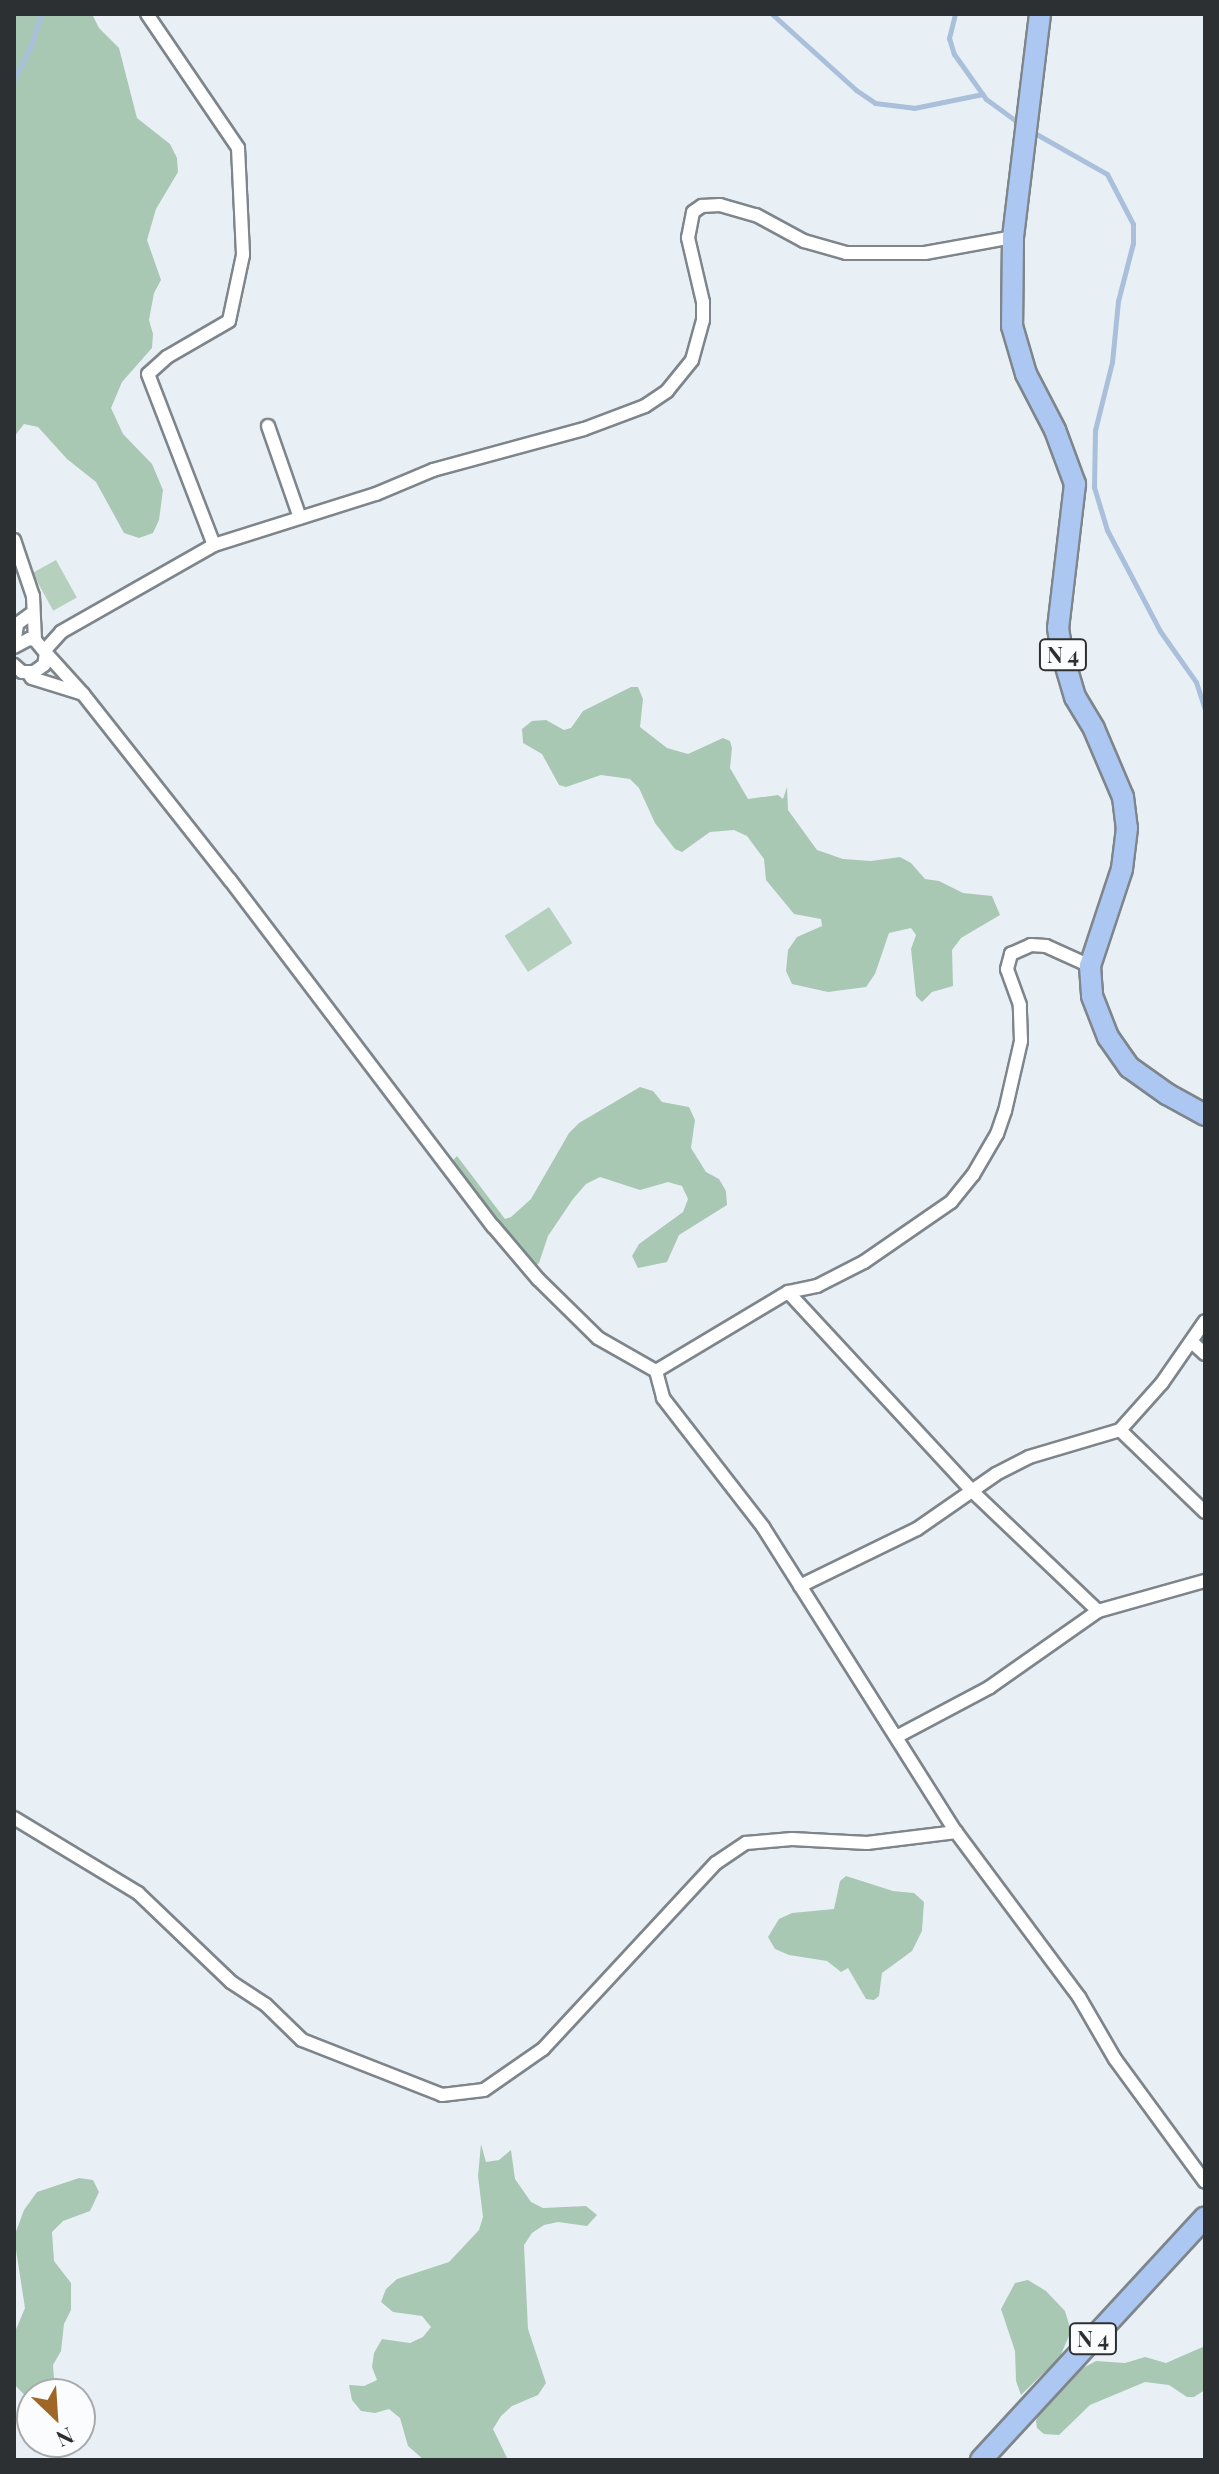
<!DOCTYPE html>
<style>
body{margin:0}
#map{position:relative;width:1219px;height:2474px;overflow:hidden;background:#e8f0f6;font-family:"Playfair Display",serif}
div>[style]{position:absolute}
.green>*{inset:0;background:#b5d0bd;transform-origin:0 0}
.forest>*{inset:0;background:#a9c8b3}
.stream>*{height:5px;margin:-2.5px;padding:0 2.5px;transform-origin:2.5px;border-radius:2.5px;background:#aabfda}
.roads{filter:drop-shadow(2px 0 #7e858b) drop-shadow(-2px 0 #7e858b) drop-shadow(0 2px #7e858b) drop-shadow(0 -2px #7e858b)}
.minor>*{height:12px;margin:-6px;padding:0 6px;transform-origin:6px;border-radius:6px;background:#fff}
.primary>*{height:20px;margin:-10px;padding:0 10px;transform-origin:10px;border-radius:10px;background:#acc8f2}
span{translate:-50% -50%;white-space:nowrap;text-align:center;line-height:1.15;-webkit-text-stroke:7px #fbfcfe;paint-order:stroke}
.shield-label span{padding:2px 6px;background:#fbfcfe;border:2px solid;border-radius:6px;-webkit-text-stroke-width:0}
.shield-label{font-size:22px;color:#2d3032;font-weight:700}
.frame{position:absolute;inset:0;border:16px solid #2d3032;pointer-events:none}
.north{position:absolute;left:16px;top:2378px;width:80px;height:80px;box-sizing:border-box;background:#fbfcfe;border:2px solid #a9aaac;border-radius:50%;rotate:155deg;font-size:22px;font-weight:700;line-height:32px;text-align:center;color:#2d3032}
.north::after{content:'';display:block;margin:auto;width:28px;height:36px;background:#a06626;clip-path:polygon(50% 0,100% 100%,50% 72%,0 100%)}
</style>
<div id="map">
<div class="green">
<i style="left:56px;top:560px;width:43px;height:27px;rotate:61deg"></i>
<i style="left:549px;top:907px;width:43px;height:53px;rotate:57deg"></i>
</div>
<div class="forest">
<i style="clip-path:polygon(14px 14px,92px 14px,99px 28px,119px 48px,137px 118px,170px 144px,177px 158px,178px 172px,156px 209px,147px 240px,161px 280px,154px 293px,149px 320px,153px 334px,152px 348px,122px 382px,111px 408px,123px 434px,152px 464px,163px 490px,159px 520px,153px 533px,139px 538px,124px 533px,96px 482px,67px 459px,38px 427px,24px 424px,14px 437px)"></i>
<i style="clip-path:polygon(631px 687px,638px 687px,643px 699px,640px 727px,667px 748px,688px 754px,723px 738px,730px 741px,732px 748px,730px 768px,748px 799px,778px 795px,783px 799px,787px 787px,788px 810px,817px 850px,843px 859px,871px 861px,900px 857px,911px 863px,925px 879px,939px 881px,963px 893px,992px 896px,1000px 915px,961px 938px,952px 950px,953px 986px,932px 992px,922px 1002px,916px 996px,911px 949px,916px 935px,911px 928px,889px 933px,875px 974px,866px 987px,828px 992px,792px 984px,786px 971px,788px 950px,797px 937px,822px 926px,821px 919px,794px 914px,766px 880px,764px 859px,747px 836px,734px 830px,710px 832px,682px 852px,675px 849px,655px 823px,639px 788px,630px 779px,601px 775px,566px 787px,559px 785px,542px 754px,523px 743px,522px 729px,532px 721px,546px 720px,564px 730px,571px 728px,583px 711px)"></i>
<i style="clip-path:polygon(640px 1087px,653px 1091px,662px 1102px,689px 1107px,695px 1120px,691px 1148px,706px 1172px,719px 1179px,726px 1191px,727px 1205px,679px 1235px,667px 1262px,638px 1268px,632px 1256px,639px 1244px,683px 1212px,688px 1199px,682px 1186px,668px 1182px,640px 1190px,600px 1177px,586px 1184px,573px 1199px,548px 1236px,539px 1263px,528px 1272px,446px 1167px,457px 1156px,505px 1219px,511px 1217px,531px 1199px,569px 1133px,579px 1123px)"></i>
<i style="clip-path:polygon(846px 1876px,893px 1891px,914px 1893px,924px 1902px,922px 1931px,912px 1951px,882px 1973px,879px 1996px,874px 2000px,866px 1999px,848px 1968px,841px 1972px,827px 1961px,789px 1955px,775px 1949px,768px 1937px,779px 1919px,792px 1913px,834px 1909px,840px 1881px)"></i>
<i style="clip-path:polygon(481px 2144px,486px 2162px,499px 2160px,511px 2150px,515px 2179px,531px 2202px,543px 2208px,586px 2206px,597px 2215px,587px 2226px,558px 2222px,544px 2225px,532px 2233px,524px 2245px,528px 2329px,546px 2383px,538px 2395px,512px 2406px,501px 2416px,493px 2429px,508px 2460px,424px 2460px,408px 2446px,400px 2418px,389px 2409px,375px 2413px,361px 2411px,352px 2400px,349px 2385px,364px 2386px,377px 2380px,372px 2367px,374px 2353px,382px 2339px,410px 2343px,423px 2337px,431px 2327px,422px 2316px,393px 2312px,381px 2302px,386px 2289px,397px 2279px,449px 2262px,479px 2230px,483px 2217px,478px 2176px)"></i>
<i style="clip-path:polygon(79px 2178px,93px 2180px,99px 2192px,90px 2211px,63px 2221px,52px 2232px,54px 2261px,71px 2283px,71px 2310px,64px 2324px,61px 2351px,53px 2365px,55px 2393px,32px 2394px,32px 2403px,14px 2384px,14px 2334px,25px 2308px,14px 2237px,24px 2210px,37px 2192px)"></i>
<i style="clip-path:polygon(1028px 2280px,1046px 2291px,1065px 2311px,1071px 2331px,1060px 2357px,1021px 2395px,1016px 2381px,1015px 2351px,1001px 2309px,1015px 2283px)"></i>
<i style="clip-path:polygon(1205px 2346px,1205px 2390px,1194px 2397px,1187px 2397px,1169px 2385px,1145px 2382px,1090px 2405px,1059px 2435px,1044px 2434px,1037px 2428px,1036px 2421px,1042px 2408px,1083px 2368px,1096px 2361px,1125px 2363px,1145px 2357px,1166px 2363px)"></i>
</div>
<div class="stream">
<i style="left:772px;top:14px;width:113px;rotate:42.1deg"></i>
<i style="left:856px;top:90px;width:23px;rotate:34deg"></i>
<i style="left:875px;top:103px;width:39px;rotate:7deg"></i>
<i style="left:914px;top:108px;width:70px;rotate:-11.5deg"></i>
<i style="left:955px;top:14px;width:25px;rotate:104deg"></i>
<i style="left:949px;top:38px;width:17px;rotate:73deg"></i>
<i style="left:954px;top:54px;width:55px;rotate:54.6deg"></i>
<i style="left:986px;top:99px;width:46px;rotate:36.1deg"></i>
<i style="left:14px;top:79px;width:38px;rotate:-63deg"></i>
<i style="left:31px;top:45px;width:33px;rotate:-72deg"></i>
<i style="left:1031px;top:131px;width:87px;rotate:29.5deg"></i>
<i style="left:1107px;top:174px;width:56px;rotate:62.5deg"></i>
<i style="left:1133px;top:224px;width:19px;rotate:90deg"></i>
<i style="left:1133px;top:243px;width:60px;rotate:104.5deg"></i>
<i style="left:1118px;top:301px;width:61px;rotate:95.6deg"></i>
<i style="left:1112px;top:362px;width:70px;rotate:104deg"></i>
<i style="left:1095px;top:430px;width:57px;rotate:91deg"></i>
<i style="left:1094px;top:487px;width:45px;rotate:73.2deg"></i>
<i style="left:1107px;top:530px;width:114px;rotate:62.3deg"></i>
<i style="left:1160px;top:631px;width:62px;rotate:54.8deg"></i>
<i style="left:1196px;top:682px;width:29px;rotate:72deg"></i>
<i style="left:1205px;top:757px;width:46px;rotate:90deg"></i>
</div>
<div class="roads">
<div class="minor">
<i style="left:147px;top:14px;width:162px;rotate:55.8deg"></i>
<i style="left:238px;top:148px;width:107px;rotate:87.3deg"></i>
<i style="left:243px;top:255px;width:67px;rotate:102deg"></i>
<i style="left:229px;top:321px;width:72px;rotate:149.9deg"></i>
<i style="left:167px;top:357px;width:25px;rotate:138deg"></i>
<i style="left:148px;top:374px;width:183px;rotate:68.9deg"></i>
<i style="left:268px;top:426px;width:97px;rotate:70.8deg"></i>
<i style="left:14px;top:540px;width:59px;rotate:71.3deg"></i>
<i style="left:33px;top:596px;width:44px;rotate:87.4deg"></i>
<i style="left:14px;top:644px;width:20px;rotate:-81deg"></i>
<i style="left:17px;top:624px;width:19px;rotate:-36deg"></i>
<i style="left:14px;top:647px;width:17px;rotate:-28deg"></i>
<i style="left:29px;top:639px;width:6px;rotate:9deg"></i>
<i style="left:35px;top:640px;width:17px;rotate:50deg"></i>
<i style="left:46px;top:653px;width:12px;rotate:99deg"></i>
<i style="left:44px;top:665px;width:12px;rotate:145deg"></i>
<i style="left:34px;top:672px;width:12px;rotate:180deg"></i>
<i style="left:22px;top:672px;width:11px;rotate:-139deg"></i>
<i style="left:45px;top:650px;width:24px;rotate:-48deg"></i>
<i style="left:61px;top:632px;width:176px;rotate:-29.6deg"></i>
<i style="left:214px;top:545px;width:170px;rotate:-17.5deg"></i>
<i style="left:376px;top:494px;width:62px;rotate:-22.8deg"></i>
<i style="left:433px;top:470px;width:156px;rotate:-15.2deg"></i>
<i style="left:584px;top:429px;width:65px;rotate:-20.7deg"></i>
<i style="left:645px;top:406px;width:27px;rotate:-34deg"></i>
<i style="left:667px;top:391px;width:40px;rotate:-51deg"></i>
<i style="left:692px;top:360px;width:41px;rotate:-74.6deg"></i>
<i style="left:703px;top:320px;width:18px;rotate:-90deg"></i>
<i style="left:703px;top:302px;width:66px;rotate:-103.2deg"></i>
<i style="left:688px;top:238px;width:26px;rotate:-79deg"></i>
<i style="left:693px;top:212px;width:11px;rotate:-34deg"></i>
<i style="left:702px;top:206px;width:18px;rotate:-3deg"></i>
<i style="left:720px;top:205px;width:37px;rotate:16deg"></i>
<i style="left:756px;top:215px;width:55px;rotate:28.4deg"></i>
<i style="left:804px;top:241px;width:44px;rotate:15.9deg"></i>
<i style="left:846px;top:253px;width:79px"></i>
<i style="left:925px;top:253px;width:89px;rotate:-10.3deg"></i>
<i style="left:46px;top:653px;width:55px;rotate:47.9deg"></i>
<i style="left:83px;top:694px;width:237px;rotate:51.7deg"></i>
<i style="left:230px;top:880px;width:435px;rotate:52.8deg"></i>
<i style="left:493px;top:1226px;width:70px;rotate:49.7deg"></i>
<i style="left:538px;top:1279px;width:84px;rotate:44.5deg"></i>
<i style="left:598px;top:1338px;width:67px;rotate:29.6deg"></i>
<i style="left:656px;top:1371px;width:28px;rotate:75deg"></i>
<i style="left:663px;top:1398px;width:163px;rotate:52.2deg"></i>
<i style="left:763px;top:1527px;width:361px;rotate:57.7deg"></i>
<i style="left:956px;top:1832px;width:206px;rotate:53.3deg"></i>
<i style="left:1079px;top:1997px;width:72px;rotate:59.9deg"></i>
<i style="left:1115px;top:2059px;width:152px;rotate:53.8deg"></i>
<i style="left:28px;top:673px;width:6px;rotate:51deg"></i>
<i style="left:32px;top:678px;width:53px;rotate:17.4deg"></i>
<i style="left:788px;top:1292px;width:30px;rotate:-12deg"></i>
<i style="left:817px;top:1286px;width:53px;rotate:-27.1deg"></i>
<i style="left:864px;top:1262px;width:106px;rotate:-34.6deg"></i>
<i style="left:951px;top:1202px;width:35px;rotate:-51deg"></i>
<i style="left:973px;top:1175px;width:48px;rotate:-59.7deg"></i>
<i style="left:997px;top:1134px;width:24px;rotate:-71deg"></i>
<i style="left:1005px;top:1111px;width:72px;rotate:-77.1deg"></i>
<i style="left:1021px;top:1041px;width:36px;rotate:-92deg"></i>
<i style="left:1020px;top:1005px;width:38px;rotate:-110deg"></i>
<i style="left:1007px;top:969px;width:16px;rotate:-75deg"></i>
<i style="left:1011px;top:954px;width:22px;rotate:-24deg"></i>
<i style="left:1031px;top:945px;width:15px;rotate:4deg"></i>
<i style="left:1046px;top:946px;width:48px;rotate:24.4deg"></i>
<i style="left:1193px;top:1343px;width:16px;rotate:43deg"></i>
<i style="left:656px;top:1371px;width:154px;rotate:-30.9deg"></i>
<i style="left:788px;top:1292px;width:271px;rotate:47.2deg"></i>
<i style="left:972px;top:1491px;width:174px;rotate:43.6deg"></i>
<i style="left:1120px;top:1430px;width:63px;rotate:-48.2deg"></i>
<i style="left:1162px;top:1383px;width:75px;rotate:-55.3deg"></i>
<i style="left:800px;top:1586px;width:130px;rotate:-26deg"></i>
<i style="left:917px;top:1529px;width:96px;rotate:-34.8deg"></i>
<i style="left:996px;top:1474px;width:37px;rotate:-27deg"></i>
<i style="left:1029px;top:1457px;width:95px;rotate:-16.5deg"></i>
<i style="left:1120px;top:1430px;width:118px;rotate:44deg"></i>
<i style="left:898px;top:1736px;width:104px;rotate:-28deg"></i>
<i style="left:990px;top:1687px;width:132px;rotate:-35.1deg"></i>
<i style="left:1098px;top:1611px;width:111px;rotate:-15.7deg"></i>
<i style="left:14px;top:1818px;width:145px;rotate:31.2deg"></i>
<i style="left:138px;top:1893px;width:129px;rotate:43.7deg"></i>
<i style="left:231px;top:1982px;width:42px;rotate:33.3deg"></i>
<i style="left:266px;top:2005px;width:50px;rotate:44.2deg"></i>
<i style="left:302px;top:2040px;width:150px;rotate:21.4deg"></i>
<i style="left:442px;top:2095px;width:42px;rotate:-6.8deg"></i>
<i style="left:484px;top:2090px;width:72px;rotate:-34.8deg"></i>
<i style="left:543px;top:2049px;width:254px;rotate:-47.1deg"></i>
<i style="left:716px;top:1863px;width:36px;rotate:-34deg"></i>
<i style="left:746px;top:1843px;width:46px;rotate:-5deg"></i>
<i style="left:792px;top:1839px;width:75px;rotate:3.1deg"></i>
<i style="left:867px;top:1843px;width:90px;rotate:-7deg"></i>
</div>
<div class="primary">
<i style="left:1040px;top:14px;width:225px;rotate:96.9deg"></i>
<i style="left:1013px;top:237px;width:89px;rotate:90.6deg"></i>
<i style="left:1012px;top:326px;width:50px;rotate:73.7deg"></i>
<i style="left:1026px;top:374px;width:63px;rotate:62.6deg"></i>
<i style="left:1055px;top:430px;width:58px;rotate:69.7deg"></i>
<i style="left:1075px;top:484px;width:145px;rotate:96.7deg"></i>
<i style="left:1058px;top:628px;width:25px;rotate:81deg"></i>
<i style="left:1062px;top:653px;width:46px;rotate:73.5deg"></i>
<i style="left:1075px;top:697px;width:37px;rotate:59deg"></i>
<i style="left:1094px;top:729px;width:74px;rotate:66.9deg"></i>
<i style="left:1123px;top:797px;width:31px;rotate:83deg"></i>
<i style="left:1127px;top:828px;width:41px;rotate:97deg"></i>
<i style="left:1122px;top:869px;width:102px;rotate:108.3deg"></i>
<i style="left:1090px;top:966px;width:30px;rotate:86deg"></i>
<i style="left:1092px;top:996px;width:44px;rotate:68.7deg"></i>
<i style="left:1108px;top:1037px;width:37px;rotate:55deg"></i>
<i style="left:1129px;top:1067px;width:47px;rotate:35.4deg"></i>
<i style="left:1167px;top:1094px;width:43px;rotate:28.9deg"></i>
<i style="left:981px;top:2460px;width:330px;rotate:-47.3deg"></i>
</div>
</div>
<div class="shield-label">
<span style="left:1063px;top:655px">N 4</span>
<span style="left:1093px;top:2339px">N 4</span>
</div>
<div class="frame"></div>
<div class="north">N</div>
</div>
